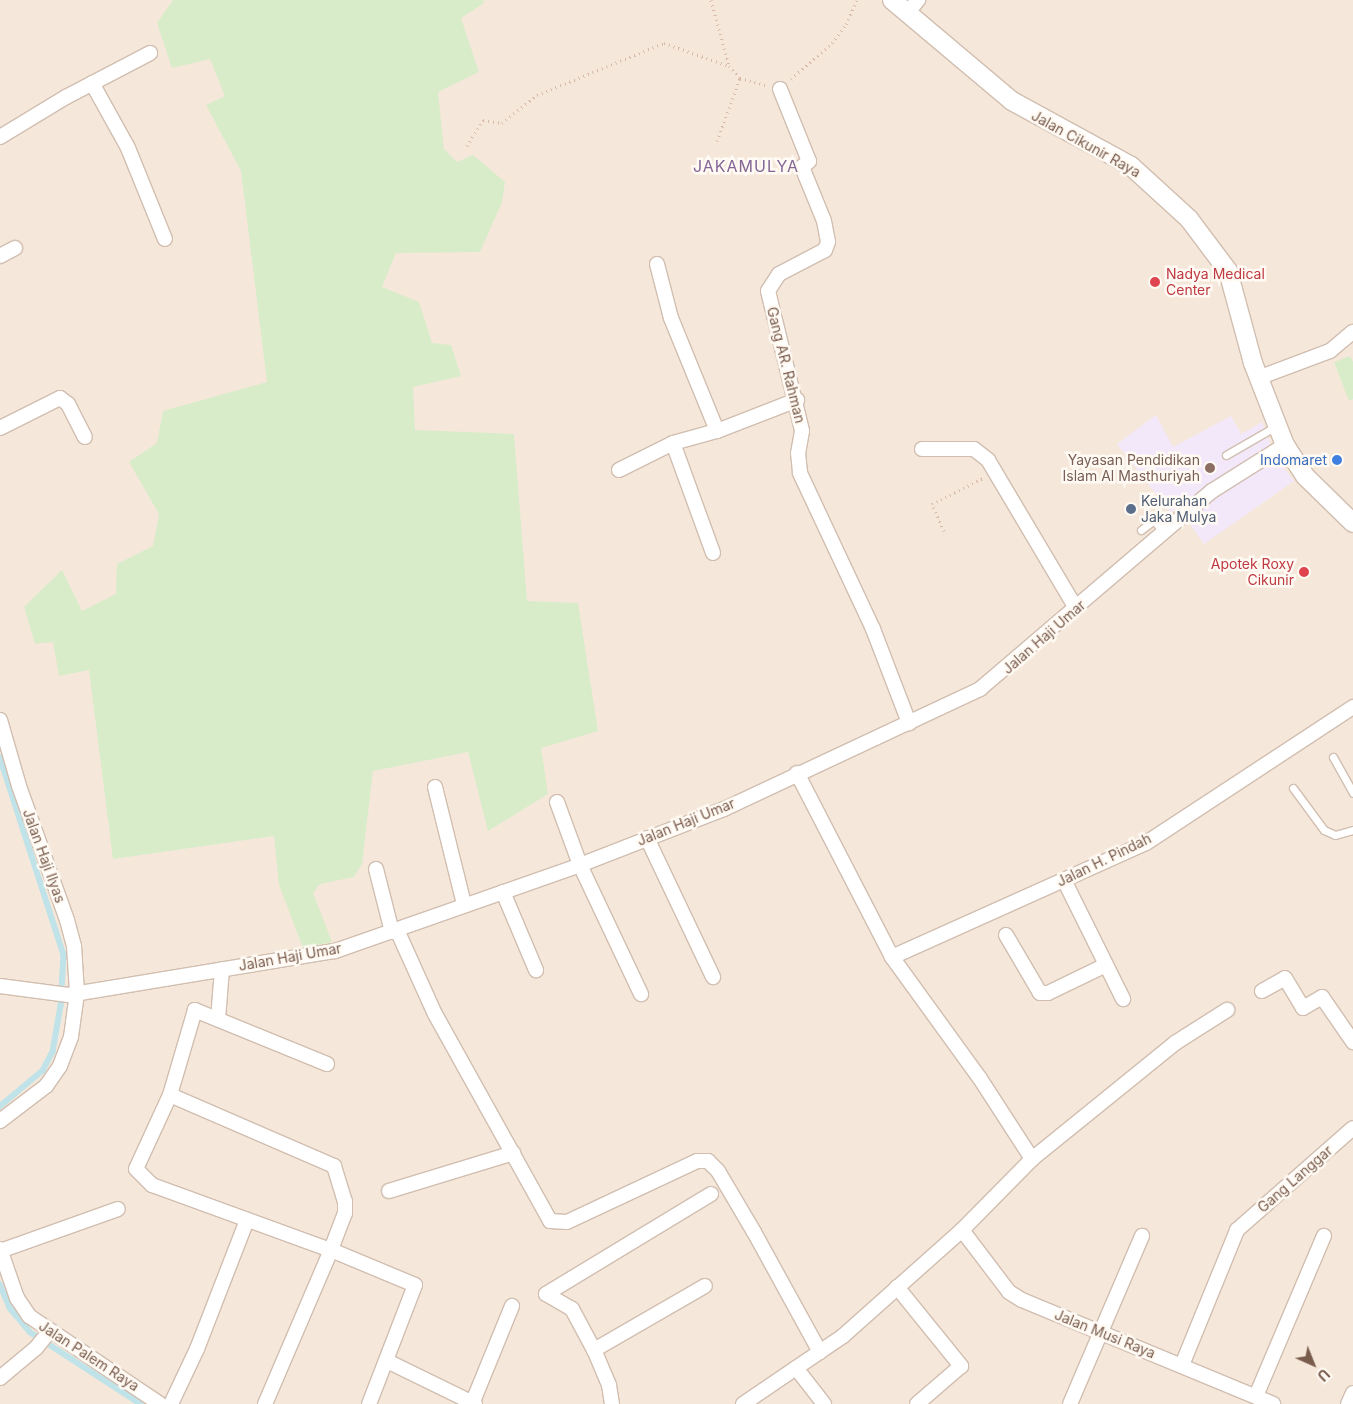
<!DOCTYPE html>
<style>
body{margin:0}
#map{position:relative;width:1353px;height:1404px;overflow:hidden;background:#fdf6ec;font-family:Inter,sans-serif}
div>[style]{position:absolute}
.residential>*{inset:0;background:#f5e8da;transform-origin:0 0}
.education>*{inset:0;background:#f3e8fa}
.green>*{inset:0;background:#d8ecc9}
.stream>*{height:5.5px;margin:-2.75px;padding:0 2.75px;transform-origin:2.75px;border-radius:2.75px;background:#bfe3e8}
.path>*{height:3px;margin-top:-1.5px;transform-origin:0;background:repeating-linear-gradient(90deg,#d9b8a5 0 1px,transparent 0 5px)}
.roads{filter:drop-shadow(1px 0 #d1beb0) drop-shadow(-1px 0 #d1beb0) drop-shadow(0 1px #d1beb0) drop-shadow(0 -1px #d1beb0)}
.service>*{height:7px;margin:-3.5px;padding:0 3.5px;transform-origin:3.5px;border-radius:3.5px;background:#fff}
.minor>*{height:14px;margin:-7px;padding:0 7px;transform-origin:7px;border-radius:7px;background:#fff}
.tertiary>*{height:18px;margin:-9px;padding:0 9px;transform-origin:9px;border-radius:9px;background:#fff}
.dots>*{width:14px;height:14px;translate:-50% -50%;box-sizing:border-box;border:2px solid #fffaf3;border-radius:50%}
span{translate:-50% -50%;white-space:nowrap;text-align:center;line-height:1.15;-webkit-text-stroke:5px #fffaf3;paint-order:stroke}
.street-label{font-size:14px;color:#7a5c4d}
.health-label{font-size:14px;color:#be3a42}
.left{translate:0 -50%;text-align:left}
.right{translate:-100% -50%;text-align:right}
.education-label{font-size:14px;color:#785e54}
.shop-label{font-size:14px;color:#366cbe}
.service-label{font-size:14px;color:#4e5e75}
.quarter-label{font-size:16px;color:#846695;letter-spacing:1px}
.north{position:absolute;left:1288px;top:1339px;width:50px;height:50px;-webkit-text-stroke:4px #fffaf3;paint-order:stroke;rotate:136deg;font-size:14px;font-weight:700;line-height:20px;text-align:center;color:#7a5c4d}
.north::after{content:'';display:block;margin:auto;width:18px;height:22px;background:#7a5c4d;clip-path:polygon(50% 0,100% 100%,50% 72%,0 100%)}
</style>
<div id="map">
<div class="residential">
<i style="left:0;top:0;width:1353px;height:1404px"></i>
</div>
<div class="education">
<i style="clip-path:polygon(1156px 415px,1173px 447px,1231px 416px,1241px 434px,1262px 422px,1275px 456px,1294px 481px,1204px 544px,1179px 509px,1170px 512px,1117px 444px)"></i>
</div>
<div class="green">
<i style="clip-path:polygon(173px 0,483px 0,484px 3px,461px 18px,479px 72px,438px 92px,444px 149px,457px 162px,473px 155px,505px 182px,502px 202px,480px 252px,396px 253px,382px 287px,419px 302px,432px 343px,451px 345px,461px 376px,413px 387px,415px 430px,514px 434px,527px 601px,578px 603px,598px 731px,541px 748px,548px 794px,488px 831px,468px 752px,373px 771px,362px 864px,354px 877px,320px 884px,313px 893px,332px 942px,303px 948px,279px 885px,274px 836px,113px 859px,89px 670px,59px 676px,53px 642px,35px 644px,24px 607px,62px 570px,82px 611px,116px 594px,117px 564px,153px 546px,159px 514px,129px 462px,157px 443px,163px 411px,267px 382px,241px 171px,206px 105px,225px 96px,210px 59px,172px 68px,157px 23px)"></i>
<i style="clip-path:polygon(1350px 356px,1353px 362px,1353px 399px,1349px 401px,1334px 362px)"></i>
</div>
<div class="stream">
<i style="left:0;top:757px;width:208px;rotate:72.1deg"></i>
<i style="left:64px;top:955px;width:51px;rotate:93.4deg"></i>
<i style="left:61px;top:1006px;width:47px;rotate:99.9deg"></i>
<i style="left:53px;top:1052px;width:21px;rotate:118deg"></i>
<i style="left:43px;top:1071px;width:56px;rotate:140.1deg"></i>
<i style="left:0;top:1284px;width:26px;rotate:67deg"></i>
<i style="left:10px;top:1308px;width:31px;rotate:50deg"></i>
<i style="left:30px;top:1332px;width:132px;rotate:33deg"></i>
</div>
<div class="path">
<i style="left:711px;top:0;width:68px;rotate:74.7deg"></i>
<i style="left:729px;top:66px;width:16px;rotate:47deg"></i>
<i style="left:740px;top:78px;width:27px;rotate:15deg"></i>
<i style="left:791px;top:79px;width:55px;rotate:-41.3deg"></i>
<i style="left:832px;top:43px;width:24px;rotate:-54deg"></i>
<i style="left:846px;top:24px;width:26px;rotate:-65deg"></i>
<i style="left:717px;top:141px;width:67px;rotate:-69.9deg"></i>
<i style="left:467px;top:146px;width:31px;rotate:-58deg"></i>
<i style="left:483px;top:120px;width:19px;rotate:9deg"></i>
<i style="left:502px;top:123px;width:45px;rotate:-38.7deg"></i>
<i style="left:537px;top:95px;width:137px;rotate:-22.3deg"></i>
<i style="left:664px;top:43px;width:69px;rotate:19.5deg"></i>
<i style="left:944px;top:531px;width:30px;rotate:-114deg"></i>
<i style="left:932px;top:504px;width:57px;rotate:-27deg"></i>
</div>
<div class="roads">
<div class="service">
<i style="left:1226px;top:455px;width:58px;rotate:-30.1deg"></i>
<i style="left:1141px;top:530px;width:16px;rotate:-38deg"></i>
<i style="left:1154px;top:520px;width:14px;rotate:54deg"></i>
<i style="left:1333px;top:757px;width:41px;rotate:60.9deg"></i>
<i style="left:1293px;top:788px;width:52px;rotate:53.6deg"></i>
<i style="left:1324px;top:830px;width:12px;rotate:24deg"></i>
<i style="left:1335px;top:835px;width:19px;rotate:-16deg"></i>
</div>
<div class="minor">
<i style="left:908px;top:12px;width:16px;rotate:-50deg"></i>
<i style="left:92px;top:83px;width:74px;rotate:61deg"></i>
<i style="left:128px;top:148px;width:98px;rotate:67.9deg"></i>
<i style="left:780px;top:89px;width:78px;rotate:68.1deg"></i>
<i style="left:809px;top:161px;width:9px;rotate:139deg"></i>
<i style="left:802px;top:167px;width:58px;rotate:67.8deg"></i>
<i style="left:824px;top:221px;width:21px;rotate:79deg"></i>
<i style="left:828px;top:242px;width:9px;rotate:111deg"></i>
<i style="left:825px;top:250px;width:52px;rotate:152.4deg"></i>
<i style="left:779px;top:274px;width:20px;rotate:123deg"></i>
<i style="left:768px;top:291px;width:144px;rotate:76.3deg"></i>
<i style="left:802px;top:431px;width:22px;rotate:100deg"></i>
<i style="left:798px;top:453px;width:20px;rotate:84deg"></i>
<i style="left:800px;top:473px;width:172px;rotate:64.9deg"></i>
<i style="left:873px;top:629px;width:101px;rotate:69deg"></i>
<i style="left:0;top:137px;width:77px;rotate:-31.2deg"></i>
<i style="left:66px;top:97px;width:95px;rotate:-27.6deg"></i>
<i style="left:0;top:256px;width:17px;rotate:-28deg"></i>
<i style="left:657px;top:264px;width:56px;rotate:75.5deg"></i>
<i style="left:671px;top:318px;width:122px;rotate:67.8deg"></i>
<i style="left:717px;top:431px;width:86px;rotate:-21.2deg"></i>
<i style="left:1258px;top:378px;width:77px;rotate:-20.6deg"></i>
<i style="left:1330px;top:351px;width:30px;rotate:-40deg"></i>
<i style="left:0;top:428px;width:67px;rotate:-26.6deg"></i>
<i style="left:60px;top:398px;width:10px;rotate:37deg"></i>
<i style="left:68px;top:404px;width:37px;rotate:63deg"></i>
<i style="left:673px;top:443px;width:117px;rotate:70deg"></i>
<i style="left:922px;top:449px;width:52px"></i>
<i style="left:974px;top:449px;width:18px;rotate:38deg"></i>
<i style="left:988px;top:460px;width:172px;rotate:59.3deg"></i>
<i style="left:619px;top:470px;width:60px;rotate:-26.6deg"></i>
<i style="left:673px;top:443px;width:46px;rotate:-15.3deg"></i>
<i style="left:0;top:720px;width:69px;rotate:73.9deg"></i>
<i style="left:19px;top:786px;width:142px;rotate:70.3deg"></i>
<i style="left:67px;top:920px;width:27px;rotate:75deg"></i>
<i style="left:74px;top:946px;width:47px;rotate:86.3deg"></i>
<i style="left:77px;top:993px;width:44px;rotate:97.8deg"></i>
<i style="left:71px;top:1037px;width:31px;rotate:111deg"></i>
<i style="left:60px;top:1066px;width:24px;rotate:125deg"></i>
<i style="left:46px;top:1086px;width:58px;rotate:142.7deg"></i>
<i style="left:797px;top:773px;width:207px;rotate:62.7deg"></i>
<i style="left:892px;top:957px;width:148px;rotate:54.1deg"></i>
<i style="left:979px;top:1077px;width:98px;rotate:57.1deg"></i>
<i style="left:435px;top:787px;width:121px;rotate:76.1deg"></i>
<i style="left:557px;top:802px;width:67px;rotate:69.9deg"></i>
<i style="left:580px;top:865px;width:143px;rotate:64.7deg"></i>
<i style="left:647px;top:838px;width:154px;rotate:64.6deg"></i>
<i style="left:376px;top:869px;width:65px;rotate:75.7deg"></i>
<i style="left:1064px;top:880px;width:133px;rotate:63.6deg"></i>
<i style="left:503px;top:892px;width:85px;rotate:67.1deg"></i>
<i style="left:397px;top:930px;width:92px;rotate:65.7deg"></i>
<i style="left:435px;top:1014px;width:237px;rotate:60.9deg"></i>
<i style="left:550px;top:1221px;width:17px;rotate:3deg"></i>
<i style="left:567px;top:1222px;width:144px;rotate:-25.1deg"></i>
<i style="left:697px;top:1161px;width:11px"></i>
<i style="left:708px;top:1161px;width:14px;rotate:45deg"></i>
<i style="left:718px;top:1171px;width:71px;rotate:59.5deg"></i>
<i style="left:754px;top:1232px;width:137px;rotate:61.2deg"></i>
<i style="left:1006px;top:935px;width:67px;rotate:59.6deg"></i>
<i style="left:1040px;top:993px;width:8px"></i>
<i style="left:1048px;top:993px;width:64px;rotate:-25.8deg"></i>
<i style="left:892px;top:957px;width:278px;rotate:-24.2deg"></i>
<i style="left:1146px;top:843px;width:248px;rotate:-33.3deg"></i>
<i style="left:0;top:986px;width:69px;rotate:7.5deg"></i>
<i style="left:68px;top:995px;width:271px;rotate:-9.4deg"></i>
<i style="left:335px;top:951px;width:260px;rotate:-19.3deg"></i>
<i style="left:580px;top:865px;width:155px;rotate:-21.3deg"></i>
<i style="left:724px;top:809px;width:283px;rotate:-25.1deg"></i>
<i style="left:980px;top:689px;width:305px;rotate:-40.5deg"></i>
<i style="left:1212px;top:491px;width:86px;rotate:-32.2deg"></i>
<i style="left:1262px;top:991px;width:26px;rotate:-29deg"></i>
<i style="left:1285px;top:978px;width:35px;rotate:59deg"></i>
<i style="left:1303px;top:1008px;width:22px;rotate:-30deg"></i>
<i style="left:1322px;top:997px;width:55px;rotate:55.4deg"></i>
<i style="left:218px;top:1019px;width:50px;rotate:-85.4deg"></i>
<i style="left:327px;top:1064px;width:143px;rotate:-157.8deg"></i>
<i style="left:195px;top:1010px;width:89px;rotate:106.4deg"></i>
<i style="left:170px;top:1095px;width:81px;rotate:114.7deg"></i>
<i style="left:136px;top:1169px;width:23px;rotate:45deg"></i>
<i style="left:152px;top:1185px;width:190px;rotate:20deg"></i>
<i style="left:331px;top:1250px;width:91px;rotate:22.6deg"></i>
<i style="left:415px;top:1285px;width:128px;rotate:111.1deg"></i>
<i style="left:170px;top:1095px;width:179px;rotate:23.4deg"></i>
<i style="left:334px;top:1166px;width:37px;rotate:73deg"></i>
<i style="left:345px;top:1201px;width:12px;rotate:90deg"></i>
<i style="left:345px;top:1213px;width:40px;rotate:111deg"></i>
<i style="left:331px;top:1250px;width:168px;rotate:113.2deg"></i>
<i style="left:389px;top:1191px;width:130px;rotate:-17deg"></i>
<i style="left:962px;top:1230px;width:78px;rotate:52.8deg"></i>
<i style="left:1009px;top:1292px;width:15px;rotate:32deg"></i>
<i style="left:1022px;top:1300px;width:272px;rotate:22.5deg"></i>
<i style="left:0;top:1249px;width:52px;rotate:70.9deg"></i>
<i style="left:17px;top:1298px;width:22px;rotate:56deg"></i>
<i style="left:29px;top:1316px;width:158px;rotate:33.9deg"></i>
<i style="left:0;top:1251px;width:125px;rotate:-19.6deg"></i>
<i style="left:897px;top:1287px;width:102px;rotate:51deg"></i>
<i style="left:961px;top:1366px;width:58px;rotate:139.2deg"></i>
<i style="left:594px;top:1350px;width:128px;rotate:-30deg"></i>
<i style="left:387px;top:1361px;width:98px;rotate:26deg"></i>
<i style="left:1182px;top:1365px;width:146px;rotate:-67.8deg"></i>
<i style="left:1237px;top:1230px;width:154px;rotate:-41.3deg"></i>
<i style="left:796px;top:1368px;width:46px;rotate:52.1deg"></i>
<i style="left:0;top:1378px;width:47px;rotate:-39.8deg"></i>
<i style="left:36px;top:1348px;width:21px;rotate:-51deg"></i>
<i style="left:1256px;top:1396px;width:174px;rotate:-67deg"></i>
<i style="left:171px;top:1404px;width:61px;rotate:-64.7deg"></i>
<i style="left:197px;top:1349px;width:138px;rotate:-68.8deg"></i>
<i style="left:472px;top:1404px;width:106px;rotate:-67.8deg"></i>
<i style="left:612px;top:1404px;width:19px;rotate:-99deg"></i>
<i style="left:609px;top:1385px;width:38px;rotate:-113deg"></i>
<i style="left:594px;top:1350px;width:47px;rotate:-118.2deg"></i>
<i style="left:572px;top:1309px;width:30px;rotate:-150deg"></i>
<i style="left:546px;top:1294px;width:193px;rotate:-31.2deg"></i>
<i style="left:743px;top:1404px;width:121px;rotate:-34.2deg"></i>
<i style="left:843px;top:1336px;width:159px;rotate:-41.7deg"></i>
<i style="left:962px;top:1230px;width:100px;rotate:-45.4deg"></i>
<i style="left:1032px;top:1159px;width:184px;rotate:-39deg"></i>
<i style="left:1175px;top:1043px;width:62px;rotate:-32.4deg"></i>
<i style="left:1070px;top:1404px;width:183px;rotate:-66.8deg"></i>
<i style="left:1348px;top:1404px;width:12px;rotate:-66deg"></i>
</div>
<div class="tertiary">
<i style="left:892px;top:0;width:157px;rotate:40.1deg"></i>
<i style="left:1012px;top:101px;width:136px;rotate:28.6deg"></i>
<i style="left:1131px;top:166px;width:79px;rotate:42.4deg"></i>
<i style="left:1189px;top:219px;width:65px;rotate:53.1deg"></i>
<i style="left:1228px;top:271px;width:95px;rotate:74.8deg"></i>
<i style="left:1253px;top:363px;width:88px;rotate:68.7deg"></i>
<i style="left:1285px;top:445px;width:37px;rotate:57deg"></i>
<i style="left:1305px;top:476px;width:67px;rotate:44.4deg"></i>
</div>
</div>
<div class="dots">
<i style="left:1155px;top:282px;background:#e0444e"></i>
<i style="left:1337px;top:460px;background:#3f7fe0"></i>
<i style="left:1210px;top:468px;background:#8d6e63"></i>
<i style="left:1131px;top:509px;background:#5c6f8a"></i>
<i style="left:1304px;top:572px;background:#e0444e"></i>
</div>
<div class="street-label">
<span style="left:1086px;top:144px;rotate:29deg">Jalan Cikunir Raya</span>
<span style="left:786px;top:365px;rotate:76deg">Gang AR. Rahman</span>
<span style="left:1044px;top:637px;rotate:-41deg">Jalan Haji Umar</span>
<span style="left:686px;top:822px;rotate:-22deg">Jalan Haji Umar</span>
<span style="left:44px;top:856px;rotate:70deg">Jalan Haji Ilyas</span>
<span style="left:1104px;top:860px;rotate:-26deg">Jalan H. Pindah</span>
<span style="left:290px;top:957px;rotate:-10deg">Jalan Haji Umar</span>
<span style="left:1295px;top:1179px;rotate:-41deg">Gang Langgar</span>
<span style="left:1105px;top:1334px;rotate:22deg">Jalan Musi Raya</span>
<span style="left:89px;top:1356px;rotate:33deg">Jalan Palem Raya</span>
</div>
<div class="health-label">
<span class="left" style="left:1166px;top:282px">Nadya Medical<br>Center</span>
<span class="right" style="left:1294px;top:572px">Apotek Roxy<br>Cikunir</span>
</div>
<div class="education-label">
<span class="right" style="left:1200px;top:468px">Yayasan Pendidikan<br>Islam Al Masthuriyah</span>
</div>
<div class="shop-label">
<span class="right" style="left:1327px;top:460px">Indomaret</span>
</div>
<div class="service-label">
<span class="left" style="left:1141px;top:509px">Kelurahan<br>Jaka Mulya</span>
</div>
<div class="quarter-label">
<span style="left:746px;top:166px">JAKAMULYA</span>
</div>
<div class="north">U</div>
</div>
